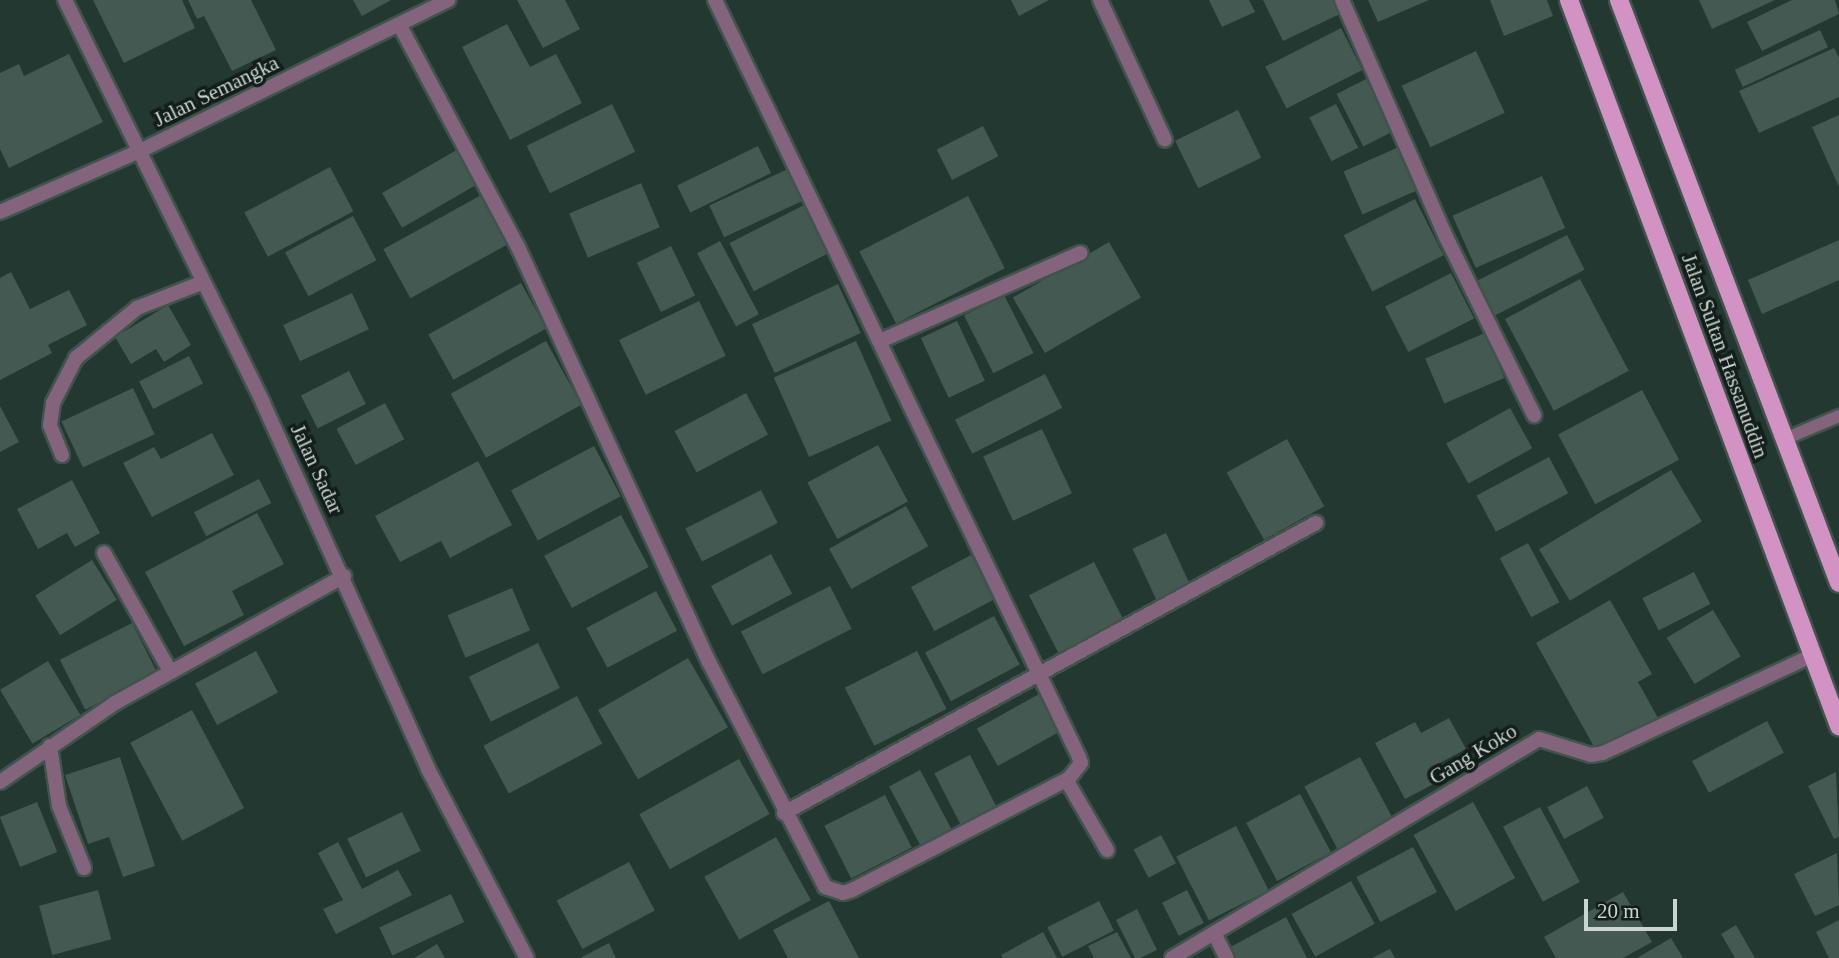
<!DOCTYPE html>
<style>
body{margin:0}
#map{position:relative;width:1839px;height:958px;overflow:hidden;background:#223830;font-family:Georgia,serif}
div>[style]{position:absolute}
.building>*{inset:0;background:#435951;transform-origin:0 0}
.roads{filter:drop-shadow(2px 0 #40544d) drop-shadow(-2px 0 #40544d) drop-shadow(0 2px #40544d) drop-shadow(0 -2px #40544d)}
.lane>*{height:12px;margin:-6px;padding:0 6px;transform-origin:6px;border-radius:6px;background:#84637c}
.street>*{height:14px;margin:-7px;padding:0 7px;transform-origin:7px;border-radius:7px;background:#84637c}
.primary>*{height:18px;margin:-9px;padding:0 9px;transform-origin:9px;border-radius:9px;background:#d392c4}
span{translate:-50% -50%;white-space:nowrap;text-align:center;line-height:1.15;-webkit-text-stroke:7px #131d19;paint-order:stroke}
.street-label{font-size:21px;color:#c9d5d0}
.scale{position:absolute;left:1584px;top:899px;width:93px;height:32px;box-sizing:border-box;border:4px solid #c9d5d0;border-top:0;padding-left:9px;font-size:21px;line-height:24px;white-space:nowrap;color:#c9d5d0;-webkit-text-stroke:5px #131d19;paint-order:stroke}
</style>
<div id="map">
<div class="building">
<i style="clip-path:polygon(93px 0,182px 0,195px 28px,124px 63px)"></i>
<i style="clip-path:polygon(188px 0,251px 0,276px 50px,232px 71px,204px 16px,197px 19px)"></i>
<i style="clip-path:polygon(353px 0,391px 0,362px 16px)"></i>
<i style="clip-path:polygon(517px 0,565px 0,580px 29px,543px 48px)"></i>
<i style="clip-path:polygon(1011px 0,1049px 0,1019px 16px)"></i>
<i style="clip-path:polygon(1209px 0,1249px 0,1255px 12px,1222px 27px)"></i>
<i style="clip-path:polygon(1263px 0,1333px 0,1340px 14px,1283px 41px)"></i>
<i style="clip-path:polygon(1368px 0,1429px 0,1378px 22px)"></i>
<i style="clip-path:polygon(1490px 0,1547px 0,1553px 16px,1504px 36px)"></i>
<i style="clip-path:polygon(1699px 0,1775px 0,1712px 29px)"></i>
<i style="clip-path:polygon(1792px 0,1835px 0,1839px 14px,1762px 51px,1747px 22px)"></i>
<i style="clip-path:polygon(507px 24px,530px 67px,556px 54px,582px 103px,510px 140px,462px 47px)"></i>
<i style="left:1341px;top:28px;width:47px;height:85px;rotate:63deg"></i>
<i style="left:1820px;top:30px;width:19px;height:94px;rotate:65deg"></i>
<i style="clip-path:polygon(1834px 48px,1839px 58px,1839px 97px,1759px 133px,1739px 91px)"></i>
<i style="left:1476px;top:51px;width:68px;height:82px;rotate:65deg"></i>
<i style="clip-path:polygon(69px 54px,103px 122px,9px 168px,0 149px,0 73px,19px 64px,24px 76px)"></i>
<i style="left:1366px;top:79px;width:59px;height:33px;rotate:63deg"></i>
<i style="left:612px;top:104px;width:53px;height:95px;rotate:64deg"></i>
<i style="left:1336px;top:104px;width:49px;height:30px;rotate:63deg"></i>
<i style="left:1238px;top:110px;width:53px;height:70px;rotate:64deg"></i>
<i style="clip-path:polygon(1839px 115px,1839px 187px,1812px 127px)"></i>
<i style="left:983px;top:126px;width:34px;height:52px;rotate:63deg"></i>
<i style="left:758px;top:146px;width:30px;height:90px;rotate:64deg"></i>
<i style="left:1401px;top:146px;width:47px;height:63px;rotate:66deg"></i>
<i style="left:460px;top:148px;width:40px;height:90px;rotate:60deg"></i>
<i style="left:330px;top:167px;width:50px;height:97px;rotate:62deg"></i>
<i style="left:790px;top:168px;width:35px;height:89px;rotate:65deg"></i>
<i style="left:1542px;top:176px;width:57px;height:98px;rotate:66deg"></i>
<i style="left:641px;top:183px;width:48px;height:78px;rotate:67deg"></i>
<i style="left:483px;top:194px;width:56px;height:114px;rotate:61deg"></i>
<i style="left:968px;top:196px;width:81px;height:122px;rotate:63deg"></i>
<i style="left:1415px;top:199px;width:63px;height:80px;rotate:63deg"></i>
<i style="left:806px;top:204px;width:54px;height:86px;rotate:63deg"></i>
<i style="left:353px;top:216px;width:50px;height:77px;rotate:62deg"></i>
<i style="left:1567px;top:235px;width:39px;height:101px;rotate:63deg"></i>
<i style="clip-path:polygon(1839px 240px,1839px 280px,1762px 314px,1748px 280px)"></i>
<i style="left:720px;top:241px;width:83px;height:26px;rotate:62deg"></i>
<i style="left:1109px;top:242px;width:64px;height:111px;rotate:60deg"></i>
<i style="left:671px;top:246px;width:55px;height:38px;rotate:64deg"></i>
<i style="clip-path:polygon(11px 272px,30px 309px,69px 290px,87px 325px,48px 345px,52px 353px,0 380px,0 278px)"></i>
<i style="left:1451px;top:273px;width:51px;height:74px;rotate:63deg"></i>
<i style="left:1580px;top:279px;width:104px;height:85px;rotate:62deg"></i>
<i style="left:521px;top:283px;width:52px;height:106px;rotate:61deg"></i>
<i style="left:838px;top:284px;width:54px;height:95px;rotate:65deg"></i>
<i style="left:352px;top:293px;width:40px;height:76px;rotate:65deg"></i>
<i style="left:1004px;top:295px;width:65px;height:45px;rotate:63deg"></i>
<i style="left:699px;top:301px;width:61px;height:89px;rotate:64deg"></i>
<i style="clip-path:polygon(168px 305px,191px 345px,164px 362px,156px 349px,131px 364px,115px 337px)"></i>
<i style="left:957px;top:321px;width:66px;height:40px;rotate:65deg"></i>
<i style="left:1485px;top:333px;width:49px;height:65px;rotate:67deg"></i>
<i style="left:546px;top:341px;width:73px;height:109px;rotate:61deg"></i>
<i style="left:856px;top:341px;width:87px;height:90px;rotate:66deg"></i>
<i style="left:189px;top:356px;width:31px;height:56px;rotate:63deg"></i>
<i style="left:349px;top:371px;width:37px;height:54px;rotate:63deg"></i>
<i style="left:1045px;top:374px;width:38px;height:101px;rotate:63deg"></i>
<i style="left:133px;top:388px;width:51px;height:79px;rotate:65deg"></i>
<i style="left:1642px;top:390px;width:79px;height:95px;rotate:62deg"></i>
<i style="left:746px;top:393px;width:47px;height:81px;rotate:62deg"></i>
<i style="left:385px;top:403px;width:41px;height:55px;rotate:62deg"></i>
<i style="clip-path:polygon(0 406px,19px 442px,0 452px)"></i>
<i style="left:1510px;top:408px;width:46px;height:73px;rotate:61deg"></i>
<i style="left:1042px;top:429px;width:71px;height:65px;rotate:65deg"></i>
<i style="clip-path:polygon(212px 433px,234px 475px,152px 517px,123px 463px,154px 447px,161px 459px)"></i>
<i style="left:1287px;top:439px;width:77px;height:69px;rotate:61deg"></i>
<i style="left:878px;top:445px;width:64px;height:80px;rotate:62deg"></i>
<i style="left:594px;top:446px;width:57px;height:94px;rotate:62deg"></i>
<i style="left:1549px;top:457px;width:41px;height:82px;rotate:62deg"></i>
<i style="clip-path:polygon(478px 461px,512px 525px,450px 558px,441px 541px,400px 562px,375px 516px)"></i>
<i style="left:1671px;top:470px;width:60px;height:154px;rotate:59deg"></i>
<i style="left:259px;top:479px;width:27px;height:73px;rotate:63deg"></i>
<i style="clip-path:polygon(72px 480px,100px 533px,75px 547px,67px 533px,38px 549px,17px 509px)"></i>
<i style="left:761px;top:490px;width:37px;height:85px;rotate:63deg"></i>
<i style="left:906px;top:506px;width:46px;height:88px;rotate:61deg"></i>
<i style="clip-path:polygon(257px 513px,284px 564px,232px 591px,244px 615px,184px 646px,145px 572px)"></i>
<i style="left:621px;top:515px;width:59px;height:87px;rotate:62deg"></i>
<i style="left:1166px;top:533px;width:59px;height:37px;rotate:65deg"></i>
<i style="left:1528px;top:543px;width:67px;height:32px;rotate:62deg"></i>
<i style="left:771px;top:554px;width:45px;height:68px;rotate:62deg"></i>
<i style="left:971px;top:555px;width:50px;height:68px;rotate:62deg"></i>
<i style="left:92px;top:560px;width:47px;height:67px;rotate:58deg"></i>
<i style="left:1094px;top:562px;width:68px;height:73px;rotate:63deg"></i>
<i style="left:1694px;top:572px;width:36px;height:58px;rotate:63deg"></i>
<i style="left:830px;top:586px;width:48px;height:100px;rotate:63deg"></i>
<i style="left:512px;top:588px;width:46px;height:70px;rotate:67deg"></i>
<i style="left:656px;top:591px;width:45px;height:79px;rotate:62deg"></i>
<i style="clip-path:polygon(1610px 600px,1652px 674px,1638px 682px,1658px 718px,1597px 752px,1536px 643px)"></i>
<i style="left:1713px;top:610px;width:54px;height:54px;rotate:59deg"></i>
<i style="left:994px;top:616px;width:55px;height:78px;rotate:62deg"></i>
<i style="left:132px;top:623px;width:56px;height:81px;rotate:63deg"></i>
<i style="left:538px;top:643px;width:50px;height:77px;rotate:64deg"></i>
<i style="left:256px;top:651px;width:47px;height:69px;rotate:62deg"></i>
<i style="left:917px;top:651px;width:65px;height:81px;rotate:63deg"></i>
<i style="left:688px;top:658px;width:80px;height:104px;rotate:60deg"></i>
<i style="left:48px;top:661px;width:63px;height:56px;rotate:59deg"></i>
<i style="left:1039px;top:694px;width:43px;height:71px;rotate:61deg"></i>
<i style="left:577px;top:696px;width:54px;height:106px;rotate:62deg"></i>
<i style="left:192px;top:710px;width:111px;height:70px;rotate:62deg"></i>
<i style="clip-path:polygon(1449px 718px,1466px 749px,1438px 764px,1445px 778px,1405px 799px,1375px 743px,1415px 722px,1421px 733px)"></i>
<i style="left:1767px;top:721px;width:36px;height:85px;rotate:62deg"></i>
<i style="left:970px;top:755px;width:59px;height:40px;rotate:63deg"></i>
<i style="clip-path:polygon(120px 757px,155px 866px,123px 877px,109px 837px,88px 844px,65px 775px)"></i>
<i style="left:1360px;top:757px;width:72px;height:63px;rotate:62deg"></i>
<i style="left:739px;top:759px;width:63px;height:114px;rotate:61deg"></i>
<i style="left:920px;top:770px;width:68px;height:35px;rotate:62deg"></i>
<i style="clip-path:polygon(1836px 772px,1839px 837px,1834px 839px,1808px 786px)"></i>
<i style="left:1587px;top:786px;width:36px;height:45px;rotate:62deg"></i>
<i style="left:1300px;top:794px;width:66px;height:61px;rotate:62deg"></i>
<i style="left:885px;top:795px;width:59px;height:68px;rotate:63deg"></i>
<i style="left:37px;top:802px;width:54px;height:40px;rotate:68deg"></i>
<i style="left:1473px;top:802px;width:87px;height:68px;rotate:61deg"></i>
<i style="left:1540px;top:807px;width:85px;height:42px;rotate:62deg"></i>
<i style="left:402px;top:812px;width:43px;height:61px;rotate:64deg"></i>
<i style="left:1236px;top:826px;width:72px;height:67px;rotate:63deg"></i>
<i style="left:1161px;top:835px;width:32px;height:31px;rotate:62deg"></i>
<i style="left:776px;top:837px;width:72px;height:82px;rotate:61deg"></i>
<i style="clip-path:polygon(338px 842px,362px 889px,398px 870px,412px 895px,336px 934px,323px 909px,343px 900px,318px 853px)"></i>
<i style="left:1413px;top:847px;width:51px;height:64px;rotate:62deg"></i>
<i style="clip-path:polygon(1837px 853px,1839px 905px,1815px 916px,1794px 874px)"></i>
<i style="left:629px;top:862px;width:55px;height:82px;rotate:62deg"></i>
<i style="left:1351px;top:881px;width:49px;height:68px;rotate:61deg"></i>
<i style="left:98px;top:890px;width:51px;height:61px;rotate:75deg"></i>
<i style="left:1187px;top:890px;width:37px;height:28px;rotate:63deg"></i>
<i style="clip-path:polygon(1623px 892px,1652px 942px,1623px 958px,1556px 958px,1544px 937px)"></i>
<i style="left:451px;top:894px;width:31px;height:79px;rotate:65deg"></i>
<i style="clip-path:polygon(829px 901px,859px 958px,788px 958px,773px 930px)"></i>
<i style="left:1099px;top:901px;width:33px;height:58px;rotate:63deg"></i>
<i style="clip-path:polygon(1137px 909px,1157px 950px,1140px 958px,1135px 958px,1116px 920px)"></i>
<i style="clip-path:polygon(1286px 917px,1307px 958px,1230px 958px,1225px 950px)"></i>
<i style="clip-path:polygon(1839px 920px,1839px 958px,1829px 958px,1816px 932px)"></i>
<i style="clip-path:polygon(1736px 925px,1755px 958px,1735px 958px,1721px 934px)"></i>
<i style="clip-path:polygon(1043px 932px,1057px 958px,1003px 958px,1001px 955px)"></i>
<i style="clip-path:polygon(1117px 932px,1131px 958px,1094px 958px,1088px 946px)"></i>
<i style="clip-path:polygon(1671px 938px,1683px 958px,1637px 958px)"></i>
<i style="clip-path:polygon(609px 943px,616px 958px,580px 958px)"></i>
<i style="clip-path:polygon(437px 944px,445px 958px,414px 958px)"></i>
<i style="clip-path:polygon(1390px 949px,1395px 958px,1372px 958px)"></i>
</div>
<div class="roads">
<div class="lane">
<i style="left:1785px;top:439px;width:59px;rotate:-23.1deg"></i>
</div>
<div class="street">
<i style="left:65px;top:0;width:449px;rotate:63.8deg"></i>
<i style="left:263px;top:403px;width:401px;rotate:65.7deg"></i>
<i style="left:428px;top:769px;width:213px;rotate:62.4deg"></i>
<i style="left:715px;top:0;width:840px;rotate:64.32deg"></i>
<i style="left:1079px;top:757px;width:6px;rotate:72deg"></i>
<i style="left:1081px;top:763px;width:23px;rotate:128deg"></i>
<i style="left:1067px;top:781px;width:80px;rotate:59.9deg"></i>
<i style="left:1100px;top:0;width:154px;rotate:65.1deg"></i>
<i style="left:1342px;top:0;width:259px;rotate:66.3deg"></i>
<i style="left:1446px;top:237px;width:199px;rotate:63.7deg"></i>
<i style="left:400px;top:26px;width:251px;rotate:61.9deg"></i>
<i style="left:518px;top:247px;width:457px;rotate:65.3deg"></i>
<i style="left:709px;top:662px;width:253px;rotate:62.7deg"></i>
<i style="left:825px;top:887px;width:19px;rotate:18deg"></i>
<i style="left:843px;top:893px;width:9px;rotate:-18deg"></i>
<i style="left:852px;top:890px;width:243px;rotate:-27.2deg"></i>
<i style="left:0;top:212px;width:155px;rotate:-23.6deg"></i>
<i style="left:142px;top:150px;width:341px;rotate:-26.1deg"></i>
<i style="left:880px;top:341px;width:219px;rotate:-23.7deg"></i>
<i style="left:62px;top:455px;width:32px;rotate:-112deg"></i>
<i style="left:50px;top:425px;width:22px;rotate:-82deg"></i>
<i style="left:53px;top:403px;width:51px;rotate:-62.9deg"></i>
<i style="left:76px;top:358px;width:79px;rotate:-39.3deg"></i>
<i style="left:137px;top:308px;width:69px;rotate:-21.3deg"></i>
<i style="left:104px;top:553px;width:135px;rotate:60.8deg"></i>
<i style="left:50px;top:746px;width:61px;rotate:81.5deg"></i>
<i style="left:59px;top:806px;width:67px;rotate:68deg"></i>
<i style="left:0;top:782px;width:140px;rotate:-34.5deg"></i>
<i style="left:115px;top:703px;width:262px;rotate:-29deg"></i>
<i style="left:784px;top:813px;width:606px;rotate:-28.6deg"></i>
<i style="left:1214px;top:933px;width:28px;rotate:63deg"></i>
<i style="left:1172px;top:958px;width:427px;rotate:-30.8deg"></i>
<i style="left:1539px;top:739px;width:54px;rotate:17.1deg"></i>
<i style="left:1591px;top:755px;width:12px;rotate:-9deg"></i>
<i style="left:1603px;top:753px;width:230px;rotate:-25deg"></i>
</div>
<div class="primary">
<i style="left:1569px;top:0;width:775px;rotate:69.6deg"></i>
<i style="left:1619px;top:0;width:623px;rotate:69.33deg"></i>
</div>
</div>
<div class="street-label">
<span style="left:216px;top:91px;rotate:-26deg">Jalan Semangka</span>
<span style="left:1725px;top:356px;rotate:70deg">Jalan Sultan Hassanuddin</span>
<span style="left:317px;top:469px;rotate:65deg">Jalan Sadar</span>
<span style="left:1473px;top:754px;rotate:-31deg">Gang Koko</span>
</div>
<div class="scale">20 m</div>
</div>
